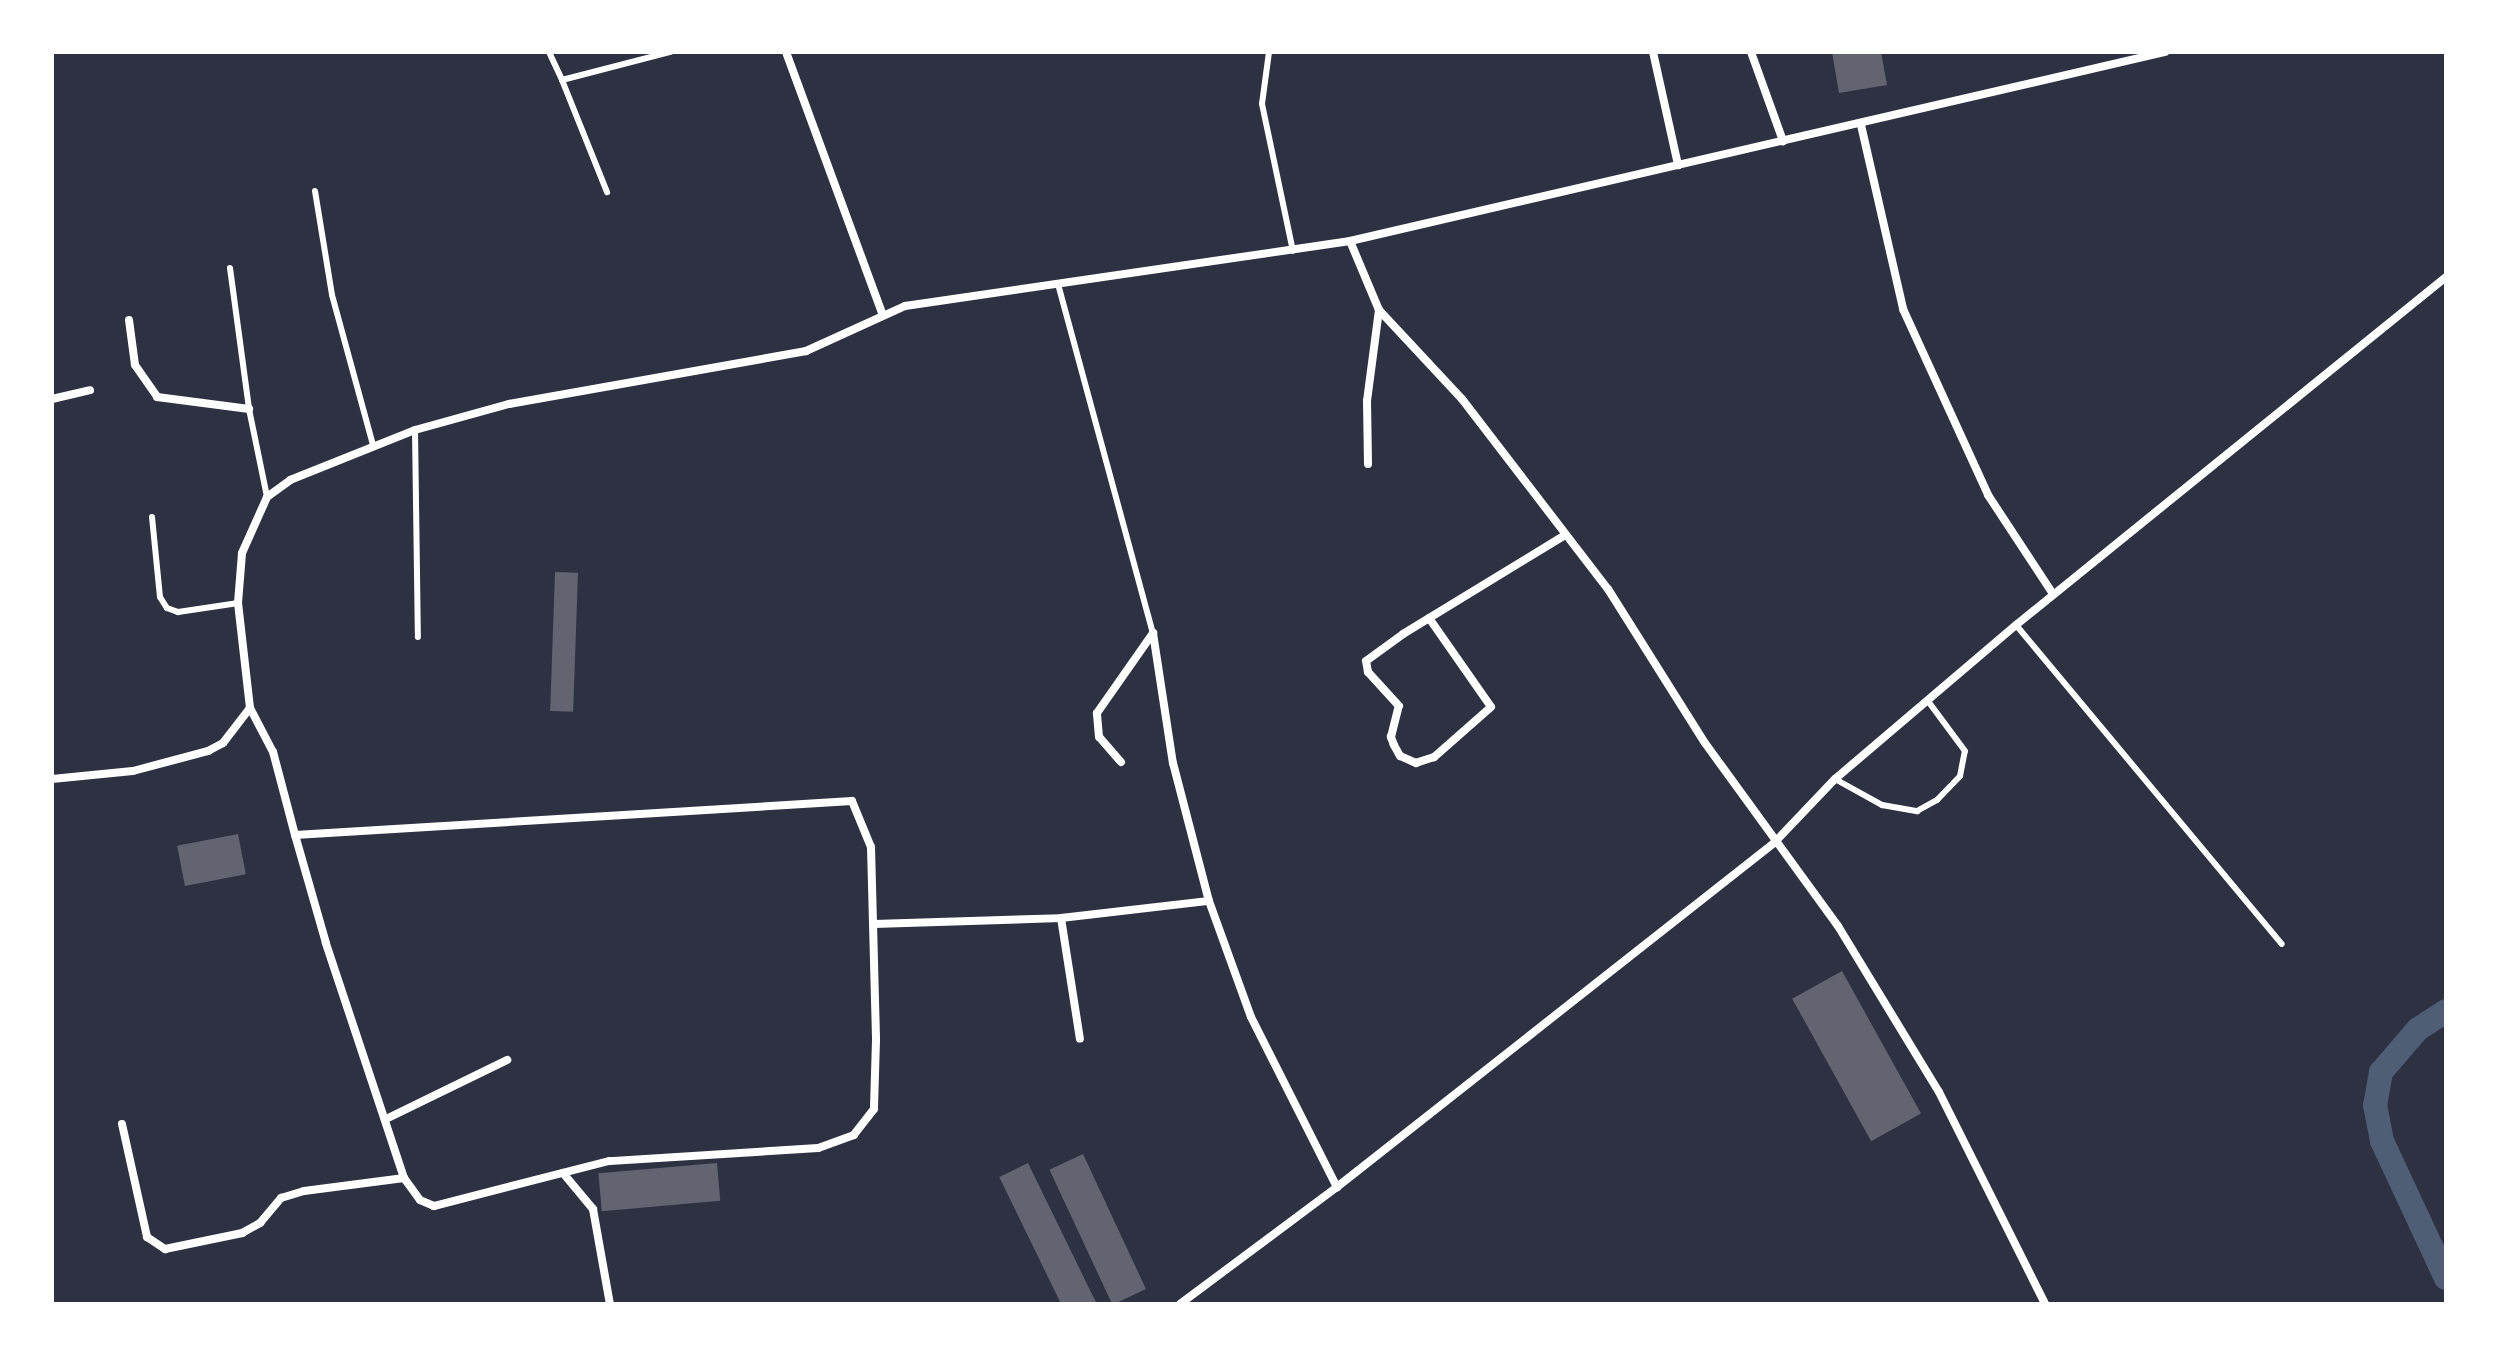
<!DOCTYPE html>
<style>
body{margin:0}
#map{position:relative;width:2498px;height:1356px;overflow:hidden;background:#2d3142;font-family:"Noto Serif",serif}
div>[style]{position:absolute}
.canal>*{height:24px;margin:-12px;padding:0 12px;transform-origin:12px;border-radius:12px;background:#4f5d75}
.building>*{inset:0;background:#626471;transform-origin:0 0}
.service>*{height:6px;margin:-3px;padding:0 3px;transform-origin:3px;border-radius:3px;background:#fff}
.minor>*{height:8px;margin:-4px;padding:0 4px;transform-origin:4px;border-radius:4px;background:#fff}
span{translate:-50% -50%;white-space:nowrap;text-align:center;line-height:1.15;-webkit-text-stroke:8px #fff;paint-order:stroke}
.frame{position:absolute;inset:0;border:54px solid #fff;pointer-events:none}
</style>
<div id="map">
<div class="canal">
<i style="left:2446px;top:1011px;width:33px;rotate:147deg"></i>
<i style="left:2418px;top:1029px;width:57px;rotate:130.7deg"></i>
<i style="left:2381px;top:1072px;width:34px;rotate:100deg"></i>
<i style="left:2375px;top:1105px;width:37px;rotate:79deg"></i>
<i style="left:2382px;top:1141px;width:151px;rotate:65deg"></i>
</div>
<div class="building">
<i style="clip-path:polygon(1832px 52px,1881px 52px,1887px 85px,1839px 93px)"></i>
<i style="left:555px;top:572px;width:23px;height:139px;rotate:2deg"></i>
<i style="left:238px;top:834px;width:41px;height:62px;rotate:79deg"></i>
<i style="left:1842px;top:971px;width:163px;height:57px;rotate:61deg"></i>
<i style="left:1083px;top:1154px;width:149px;height:37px;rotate:65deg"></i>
<i style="left:717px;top:1163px;width:38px;height:119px;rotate:85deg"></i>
<i style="left:1028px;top:1163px;width:157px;height:32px;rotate:64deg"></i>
</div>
<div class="service">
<i style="left:549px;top:52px;width:31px;rotate:65deg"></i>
<i style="left:562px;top:80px;width:112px;rotate:-14.5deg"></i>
<i style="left:1269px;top:52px;width:52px;rotate:97.7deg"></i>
<i style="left:1262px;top:104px;width:150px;rotate:78.1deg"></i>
<i style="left:562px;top:80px;width:121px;rotate:68.1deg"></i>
<i style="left:315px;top:191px;width:105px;rotate:80.7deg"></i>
<i style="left:332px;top:295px;width:156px;rotate:74.7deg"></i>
<i style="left:230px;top:268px;width:142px;rotate:82.3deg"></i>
<i style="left:249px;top:409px;width:90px;rotate:78.4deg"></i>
<i style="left:1058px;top:284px;width:362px;rotate:74.8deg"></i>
<i style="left:415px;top:430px;width:207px;rotate:89.2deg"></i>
<i style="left:152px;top:517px;width:80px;rotate:84.3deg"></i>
<i style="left:160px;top:597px;width:13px;rotate:58deg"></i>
<i style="left:167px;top:608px;width:12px;rotate:20deg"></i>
<i style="left:178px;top:612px;width:61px;rotate:-8.5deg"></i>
<i style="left:2016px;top:625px;width:415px;rotate:50.2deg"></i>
<i style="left:1835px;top:779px;width:54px;rotate:29deg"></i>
<i style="left:1882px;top:805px;width:36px;rotate:10deg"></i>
<i style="left:1917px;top:811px;width:23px;rotate:-29deg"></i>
<i style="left:1937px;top:800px;width:33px;rotate:-46deg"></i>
<i style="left:1960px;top:776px;width:25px;rotate:-79deg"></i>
<i style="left:1965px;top:751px;width:62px;rotate:-126.5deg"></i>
</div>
<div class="minor">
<i style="left:786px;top:52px;width:278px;rotate:69.8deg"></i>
<i style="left:1653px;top:52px;width:116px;rotate:77.5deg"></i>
<i style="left:1751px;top:52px;width:95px;rotate:70.2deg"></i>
<i style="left:1861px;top:125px;width:189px;rotate:77.1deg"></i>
<i style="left:1903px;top:309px;width:205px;rotate:65.4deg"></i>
<i style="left:1988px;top:495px;width:118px;rotate:56.7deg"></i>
<i style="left:1350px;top:241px;width:75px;rotate:67.2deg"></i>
<i style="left:1379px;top:310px;width:122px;rotate:47deg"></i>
<i style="left:1462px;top:399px;width:240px;rotate:52.5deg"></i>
<i style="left:1608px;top:589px;width:182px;rotate:57.8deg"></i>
<i style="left:1705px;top:743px;width:226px;rotate:54deg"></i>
<i style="left:1838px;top:926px;width:194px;rotate:58.7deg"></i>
<i style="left:1939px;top:1092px;width:237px;rotate:63.4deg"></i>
<i style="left:129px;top:320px;width:45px;rotate:82.4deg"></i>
<i style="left:135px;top:365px;width:39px;rotate:55deg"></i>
<i style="left:157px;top:397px;width:93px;rotate:7.4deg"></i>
<i style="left:52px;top:399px;width:39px;rotate:-13deg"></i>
<i style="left:1368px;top:464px;width:63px;rotate:-90.9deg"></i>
<i style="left:1367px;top:401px;width:92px;rotate:-82.5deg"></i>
<i style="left:1429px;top:618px;width:108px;rotate:55.1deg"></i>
<i style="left:1491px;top:707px;width:76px;rotate:138.7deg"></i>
<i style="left:1434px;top:757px;width:19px;rotate:162deg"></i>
<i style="left:1416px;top:763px;width:17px;rotate:-156deg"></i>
<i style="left:1400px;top:756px;width:13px;rotate:-119deg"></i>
<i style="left:1394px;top:745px;width:9px;rotate:-111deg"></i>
<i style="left:1391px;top:737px;width:32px;rotate:-76deg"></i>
<i style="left:1399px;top:706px;width:46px;rotate:-132.4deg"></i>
<i style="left:1368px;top:672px;width:11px;rotate:-100deg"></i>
<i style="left:1366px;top:661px;width:46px;rotate:-36.1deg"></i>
<i style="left:1403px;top:634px;width:190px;rotate:-31.4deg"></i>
<i style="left:1153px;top:633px;width:132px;rotate:81.3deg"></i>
<i style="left:1173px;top:763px;width:143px;rotate:75.4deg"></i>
<i style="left:1209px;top:901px;width:123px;rotate:70.1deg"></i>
<i style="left:1251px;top:1017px;width:191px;rotate:63.2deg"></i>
<i style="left:1121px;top:762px;width:33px;rotate:-131deg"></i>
<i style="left:1099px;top:737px;width:24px;rotate:-95deg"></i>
<i style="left:1097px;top:713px;width:98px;rotate:-55deg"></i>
<i style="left:52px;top:779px;width:81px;rotate:-5.6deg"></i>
<i style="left:133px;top:771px;width:78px;rotate:-14.9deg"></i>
<i style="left:208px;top:751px;width:17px;rotate:-28deg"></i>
<i style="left:223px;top:743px;width:44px;rotate:-52.4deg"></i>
<i style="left:295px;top:835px;width:558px;rotate:-3.49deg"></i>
<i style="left:852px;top:801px;width:50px;rotate:67.6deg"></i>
<i style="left:871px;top:847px;width:193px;rotate:88.5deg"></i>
<i style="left:876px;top:1040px;width:69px;rotate:91.7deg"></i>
<i style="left:874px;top:1109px;width:33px;rotate:128deg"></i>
<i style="left:854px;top:1135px;width:38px;rotate:160deg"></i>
<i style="left:818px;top:1148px;width:209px;rotate:176.4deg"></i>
<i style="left:609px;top:1161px;width:181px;rotate:165.6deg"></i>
<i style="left:434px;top:1206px;width:15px;rotate:-157deg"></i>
<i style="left:420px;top:1200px;width:27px;rotate:-126deg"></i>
<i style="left:404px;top:1178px;width:248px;rotate:-108.4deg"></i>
<i style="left:326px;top:943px;width:112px;rotate:-106deg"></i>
<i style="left:295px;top:835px;width:86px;rotate:-104.8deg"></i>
<i style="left:273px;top:752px;width:50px;rotate:-117.6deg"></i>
<i style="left:250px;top:708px;width:106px;rotate:-96.5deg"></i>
<i style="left:238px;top:603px;width:50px;rotate:-85.4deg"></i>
<i style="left:242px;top:553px;width:61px;rotate:-65.9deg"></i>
<i style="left:267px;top:497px;width:29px;rotate:-36deg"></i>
<i style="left:290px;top:480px;width:135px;rotate:-21.8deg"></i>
<i style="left:415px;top:430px;width:98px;rotate:-15.5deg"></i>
<i style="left:509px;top:404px;width:302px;rotate:-10.1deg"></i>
<i style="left:806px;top:351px;width:109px;rotate:-24.4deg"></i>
<i style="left:905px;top:306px;width:450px;rotate:-8.3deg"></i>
<i style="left:1350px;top:241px;width:837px;rotate:-13.06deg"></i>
<i style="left:1061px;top:918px;width:122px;rotate:81.1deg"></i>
<i style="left:874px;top:924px;width:187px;rotate:-1.8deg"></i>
<i style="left:1061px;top:918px;width:149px;rotate:-6.6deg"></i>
<i style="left:386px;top:1119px;width:135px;rotate:-26deg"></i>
<i style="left:122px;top:1124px;width:116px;rotate:77.5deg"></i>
<i style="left:147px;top:1237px;width:22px;rotate:34deg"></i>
<i style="left:165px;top:1249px;width:79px;rotate:-11.7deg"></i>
<i style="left:242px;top:1233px;width:21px;rotate:-29deg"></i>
<i style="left:260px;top:1223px;width:33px;rotate:-50deg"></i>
<i style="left:281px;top:1198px;width:24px;rotate:-17deg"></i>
<i style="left:304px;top:1191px;width:101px;rotate:-7.4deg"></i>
<i style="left:563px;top:1173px;width:47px;rotate:50.2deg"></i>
<i style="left:593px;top:1209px;width:97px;rotate:79.9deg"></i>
<i style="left:1180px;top:1304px;width:196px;rotate:-36.7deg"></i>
<i style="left:1337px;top:1187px;width:556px;rotate:-38.21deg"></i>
<i style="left:1774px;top:843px;width:88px;rotate:-46.4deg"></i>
<i style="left:1835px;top:779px;width:238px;rotate:-40.4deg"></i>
<i style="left:2016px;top:625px;width:553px;rotate:-38.98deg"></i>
</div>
<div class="frame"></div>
</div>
